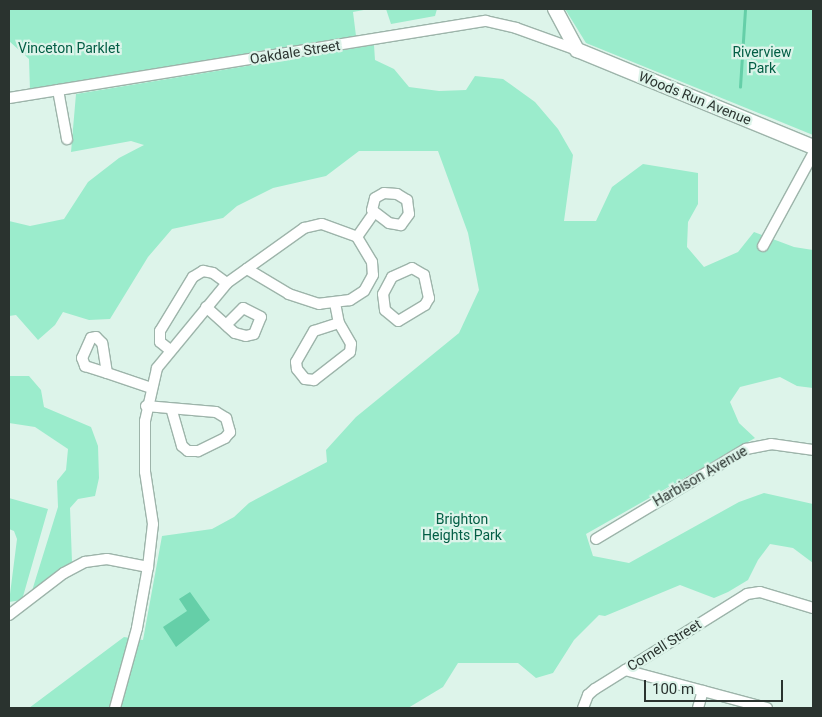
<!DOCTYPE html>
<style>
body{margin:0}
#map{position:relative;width:822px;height:717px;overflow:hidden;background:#ddf4ea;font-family:Roboto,sans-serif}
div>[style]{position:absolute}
.green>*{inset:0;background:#9beccc}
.water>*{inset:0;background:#65cfa8}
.stream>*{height:2.5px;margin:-1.25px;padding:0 1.25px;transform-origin:1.25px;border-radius:1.25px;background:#65cfa8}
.roads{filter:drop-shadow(1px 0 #9db4aa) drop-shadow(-1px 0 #9db4aa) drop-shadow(0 1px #9db4aa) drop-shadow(0 -1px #9db4aa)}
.minor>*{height:10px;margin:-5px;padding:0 5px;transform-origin:5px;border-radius:5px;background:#fff}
.tertiary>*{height:14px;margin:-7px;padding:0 7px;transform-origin:7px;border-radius:7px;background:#fff}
span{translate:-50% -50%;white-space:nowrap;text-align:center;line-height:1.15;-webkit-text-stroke:4.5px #ddf4ea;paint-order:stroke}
.park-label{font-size:14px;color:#035e45}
.street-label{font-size:14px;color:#2a332f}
.frame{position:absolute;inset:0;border:10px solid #2a332f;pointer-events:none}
.scale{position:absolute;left:644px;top:680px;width:139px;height:22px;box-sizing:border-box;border:2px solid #2a332f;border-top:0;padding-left:6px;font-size:15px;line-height:18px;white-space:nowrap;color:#2a332f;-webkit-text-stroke:4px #ddf4ea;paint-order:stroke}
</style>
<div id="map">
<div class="green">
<i style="clip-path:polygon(9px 9px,369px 9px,353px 12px,356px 36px,321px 42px,322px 47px,30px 91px,29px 59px,9px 41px)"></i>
<i style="clip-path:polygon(386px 9px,437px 9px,435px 16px,391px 24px)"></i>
<i style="clip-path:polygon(565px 9px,813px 9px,813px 135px,586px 43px)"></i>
<i style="clip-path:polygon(374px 45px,375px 60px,394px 69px,409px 87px,439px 91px,466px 90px,475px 76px,503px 79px,535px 102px,558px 129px,573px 155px,564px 221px,596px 221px,612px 187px,643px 164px,698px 173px,698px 204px,688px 222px,687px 247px,704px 267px,738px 252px,754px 232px,794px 247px,813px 250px,813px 388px,797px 386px,780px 377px,740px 387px,730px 402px,739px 423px,755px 438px,586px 534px,593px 556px,629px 563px,739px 502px,764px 493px,813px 504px,813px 563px,793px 548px,770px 544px,758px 560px,748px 580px,728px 592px,714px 598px,680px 585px,605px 616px,599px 615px,574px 640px,553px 673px,536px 678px,518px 663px,458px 663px,443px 687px,408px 708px,29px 708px,124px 637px,143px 640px,162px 536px,212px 529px,234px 517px,249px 503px,327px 462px,326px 450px,356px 417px,459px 333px,479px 290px,468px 233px,438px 151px,359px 151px,326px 176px,273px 188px,237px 206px,223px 218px,172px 229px,148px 257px,110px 319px,89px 320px,63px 312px,55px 325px,38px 340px,16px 315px,9px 316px,9px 221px,30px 226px,64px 219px,88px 182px,119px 158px,144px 145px,131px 141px,71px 152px,76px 94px)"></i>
<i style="clip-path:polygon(9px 376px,29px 376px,41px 390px,44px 407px,91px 427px,98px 446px,99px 478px,95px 496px,78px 499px,70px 508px,72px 562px,31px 594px,58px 507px,57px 481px,66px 470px,68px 449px,35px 427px,9px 423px)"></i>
<i style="clip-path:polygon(9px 498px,48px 509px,22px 600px,9px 602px,17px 539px,14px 531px,9px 529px)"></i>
</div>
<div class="water">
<i style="clip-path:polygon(190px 592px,210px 620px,176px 647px,163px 627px,187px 611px,179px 599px)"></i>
</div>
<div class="stream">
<i style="left:740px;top:87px;width:78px;rotate:-86.3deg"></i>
</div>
<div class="roads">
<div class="minor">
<i style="left:58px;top:90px;width:50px;rotate:79.6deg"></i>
<i style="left:9px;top:98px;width:483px;rotate:-9.2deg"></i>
<i style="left:486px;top:21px;width:31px;rotate:13deg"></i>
<i style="left:516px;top:28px;width:65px;rotate:19.8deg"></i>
<i style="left:384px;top:193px;width:13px;rotate:4deg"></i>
<i style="left:397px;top:194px;width:12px;rotate:31deg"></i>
<i style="left:407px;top:200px;width:14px;rotate:82deg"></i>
<i style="left:409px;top:214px;width:14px;rotate:126deg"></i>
<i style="left:401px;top:225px;width:12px;rotate:-171deg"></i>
<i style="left:389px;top:223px;width:21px;rotate:-143deg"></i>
<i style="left:372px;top:210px;width:12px;rotate:-76deg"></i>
<i style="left:375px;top:198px;width:10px;rotate:-29deg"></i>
<i style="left:357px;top:237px;width:29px;rotate:-55deg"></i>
<i style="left:763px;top:246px;width:105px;rotate:-61.5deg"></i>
<i style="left:412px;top:268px;width:14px;rotate:30deg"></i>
<i style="left:424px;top:275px;width:24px;rotate:78deg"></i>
<i style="left:429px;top:298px;width:8px;rotate:120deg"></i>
<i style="left:425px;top:305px;width:31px;rotate:149deg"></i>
<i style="left:398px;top:321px;width:17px;rotate:-140deg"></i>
<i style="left:385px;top:310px;width:16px;rotate:-97deg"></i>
<i style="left:383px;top:294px;width:19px;rotate:-62deg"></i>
<i style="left:392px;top:277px;width:22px;rotate:-24deg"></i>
<i style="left:335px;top:303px;width:20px;rotate:79deg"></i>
<i style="left:339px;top:323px;width:24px;rotate:60deg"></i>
<i style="left:351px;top:344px;width:8px;rotate:97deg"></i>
<i style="left:350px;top:352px;width:46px;rotate:142.1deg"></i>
<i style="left:314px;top:380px;width:9px;rotate:-174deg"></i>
<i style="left:305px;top:379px;width:13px;rotate:-129deg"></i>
<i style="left:297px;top:369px;width:7px;rotate:-98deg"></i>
<i style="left:296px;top:362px;width:36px;rotate:-60deg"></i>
<i style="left:314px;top:331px;width:26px;rotate:-18deg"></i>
<i style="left:206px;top:307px;width:30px;rotate:42deg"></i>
<i style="left:228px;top:327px;width:9px;rotate:41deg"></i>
<i style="left:235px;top:333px;width:11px;rotate:15deg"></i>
<i style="left:246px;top:336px;width:8px;rotate:-14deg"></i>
<i style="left:254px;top:334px;width:18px;rotate:-68deg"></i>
<i style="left:261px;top:317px;width:20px;rotate:-153deg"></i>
<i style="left:243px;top:308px;width:24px;rotate:135deg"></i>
<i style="left:170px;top:350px;width:13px;rotate:-141deg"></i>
<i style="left:160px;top:342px;width:11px;rotate:-90deg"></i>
<i style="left:160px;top:331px;width:63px;rotate:-58.6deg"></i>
<i style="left:193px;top:277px;width:12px;rotate:-31deg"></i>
<i style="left:203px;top:271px;width:10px;rotate:11deg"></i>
<i style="left:213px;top:273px;width:17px;rotate:36deg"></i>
<i style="left:107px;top:373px;width:30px;rotate:-99deg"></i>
<i style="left:102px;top:343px;width:8px;rotate:-135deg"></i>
<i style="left:96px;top:337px;width:5px;rotate:169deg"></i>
<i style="left:91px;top:338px;width:22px;rotate:114deg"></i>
<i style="left:82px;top:358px;width:9px;rotate:69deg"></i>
<i style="left:85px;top:366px;width:23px;rotate:18deg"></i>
<i style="left:107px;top:373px;width:46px;rotate:18.8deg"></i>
<i style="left:146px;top:406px;width:70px;rotate:4.9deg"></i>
<i style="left:216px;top:412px;width:12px;rotate:31deg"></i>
<i style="left:226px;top:418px;width:15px;rotate:74deg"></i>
<i style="left:230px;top:432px;width:8px;rotate:130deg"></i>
<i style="left:225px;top:438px;width:30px;rotate:154deg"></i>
<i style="left:198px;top:451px;width:10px;rotate:180deg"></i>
<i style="left:188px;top:451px;width:8px;rotate:-140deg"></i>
<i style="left:182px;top:446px;width:37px;rotate:-106deg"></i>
<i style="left:596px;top:539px;width:175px;rotate:-31deg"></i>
<i style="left:746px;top:449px;width:25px;rotate:-11deg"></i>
<i style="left:771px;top:444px;width:42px;rotate:8.1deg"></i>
<i style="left:9px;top:615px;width:69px;rotate:-37.4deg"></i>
<i style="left:64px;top:573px;width:24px;rotate:-28deg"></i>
<i style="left:85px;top:562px;width:22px;rotate:-8deg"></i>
<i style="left:107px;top:559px;width:42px;rotate:11deg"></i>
<i style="left:625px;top:670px;width:147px;rotate:15deg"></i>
<i style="left:115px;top:708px;width:83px;rotate:-74.6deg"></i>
<i style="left:137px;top:628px;width:62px;rotate:-79.8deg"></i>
<i style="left:148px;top:567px;width:43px;rotate:-83.4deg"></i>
<i style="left:153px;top:524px;width:53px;rotate:-98.7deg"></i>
<i style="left:145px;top:472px;width:51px;rotate:-90deg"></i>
<i style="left:145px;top:421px;width:54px;rotate:-77.2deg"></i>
<i style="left:157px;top:368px;width:110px;rotate:-50.5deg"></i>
<i style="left:227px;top:283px;width:95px;rotate:-35.5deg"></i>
<i style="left:304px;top:228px;width:18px;rotate:-13deg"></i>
<i style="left:322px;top:224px;width:37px;rotate:20deg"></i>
<i style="left:357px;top:237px;width:29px;rotate:59deg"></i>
<i style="left:372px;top:262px;width:13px;rotate:86deg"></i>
<i style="left:373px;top:275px;width:18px;rotate:119deg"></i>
<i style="left:364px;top:291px;width:17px;rotate:147deg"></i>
<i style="left:350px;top:300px;width:31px;rotate:173deg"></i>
<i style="left:319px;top:304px;width:32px;rotate:-162deg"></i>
<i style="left:289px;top:294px;width:49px;rotate:-149.2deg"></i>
<i style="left:583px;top:708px;width:14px;rotate:-69deg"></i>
<i style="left:588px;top:695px;width:9px;rotate:-41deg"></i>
<i style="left:595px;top:689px;width:179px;rotate:-32deg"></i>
<i style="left:747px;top:594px;width:13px;rotate:-9deg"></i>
<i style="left:760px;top:592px;width:55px;rotate:16.8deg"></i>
<i style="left:698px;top:708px;width:18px;rotate:-74deg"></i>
</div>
<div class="tertiary">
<i style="left:555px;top:9px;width:47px;rotate:61.8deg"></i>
<i style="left:577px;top:50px;width:255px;rotate:22.3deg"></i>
</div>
</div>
<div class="park-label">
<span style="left:69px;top:48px">Vinceton Parklet</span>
<span style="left:762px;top:60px">Riverview<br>Park</span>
<span style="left:462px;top:527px">Brighton<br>Heights Park</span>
</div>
<div class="street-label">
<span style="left:295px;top:52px;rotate:-9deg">Oakdale Street</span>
<span style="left:695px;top:98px;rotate:22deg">Woods Run Avenue</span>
<span style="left:700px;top:476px;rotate:-30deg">Harbison Avenue</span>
<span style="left:664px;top:645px;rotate:-32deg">Cornell Street</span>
</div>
<div class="frame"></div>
<div class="scale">100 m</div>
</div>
